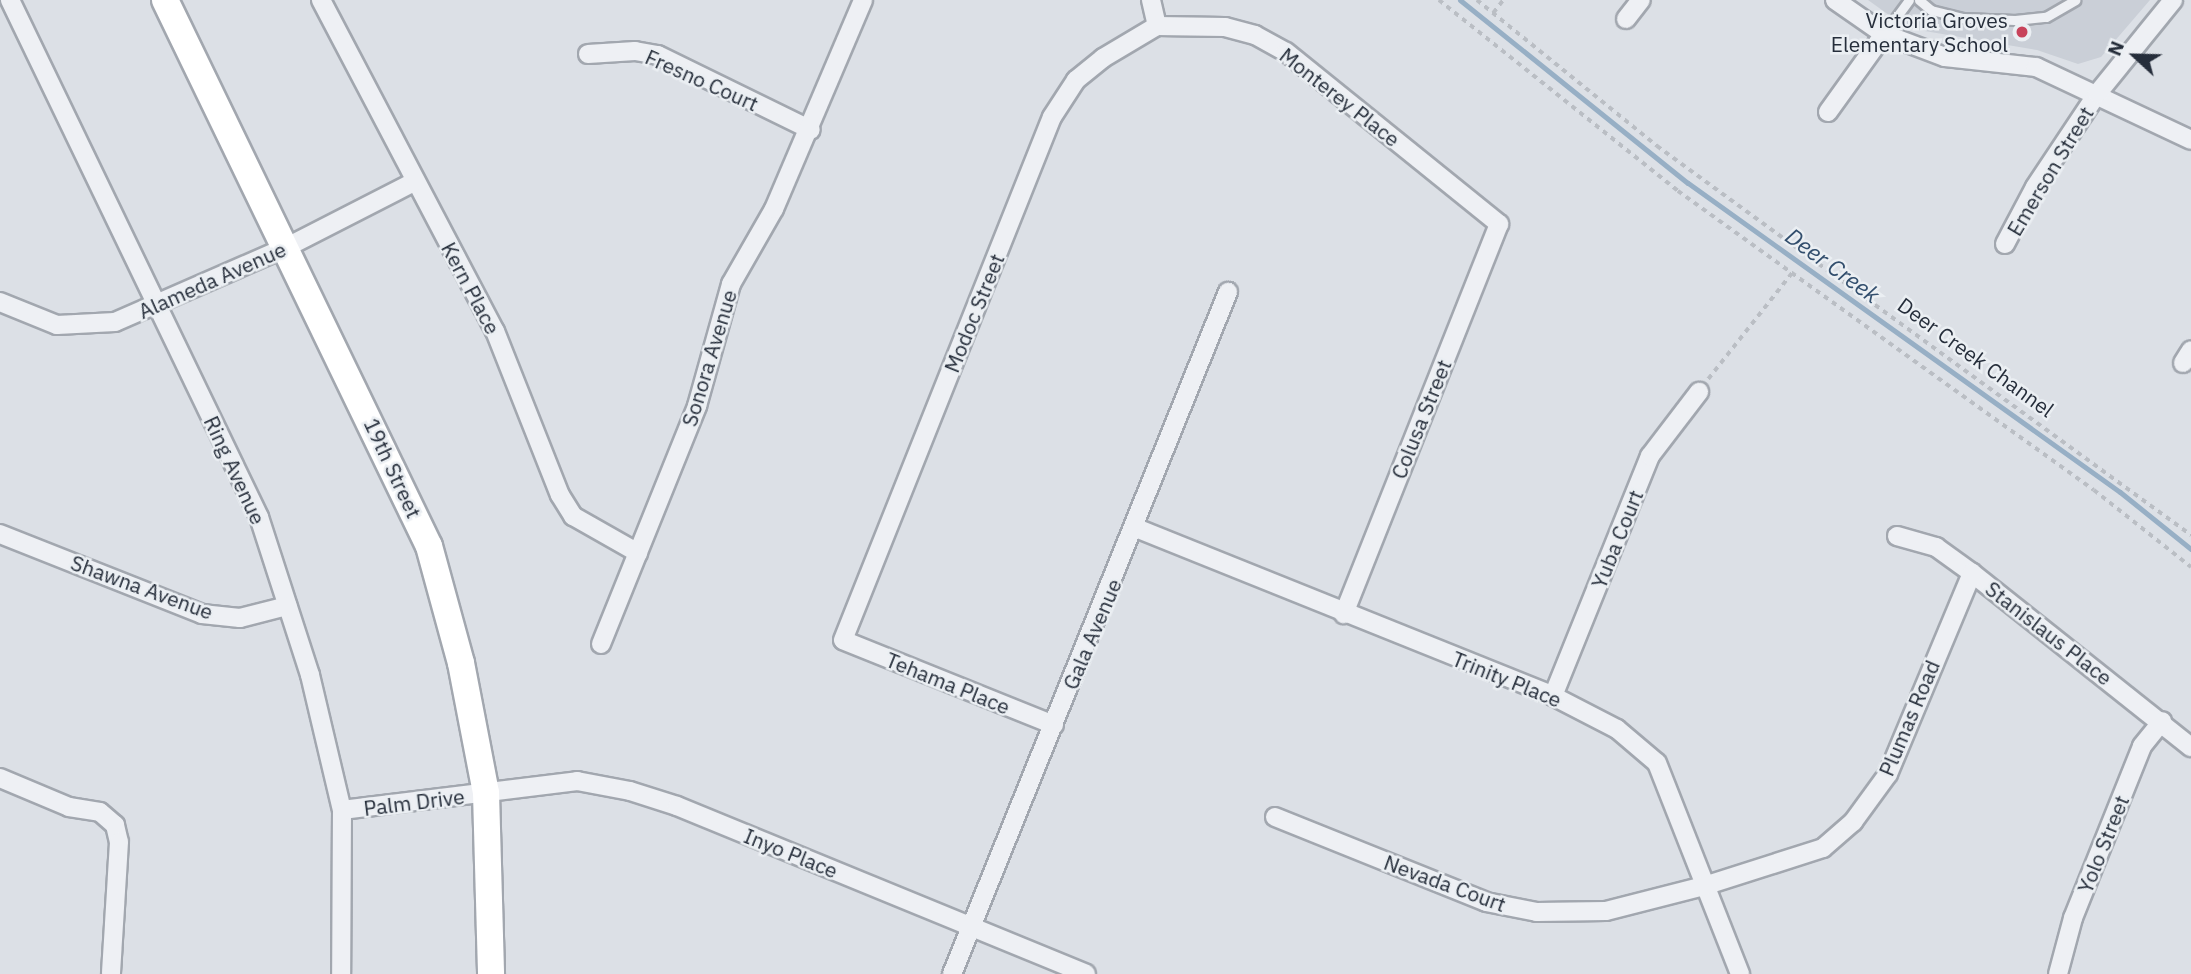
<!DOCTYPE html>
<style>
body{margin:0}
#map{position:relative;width:2191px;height:974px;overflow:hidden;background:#dce0e6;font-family:"IBM Plex Sans",sans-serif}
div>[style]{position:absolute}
.built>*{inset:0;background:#cacfd7}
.stream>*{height:5px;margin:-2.5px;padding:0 2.5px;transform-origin:2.5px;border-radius:2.5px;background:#97afc5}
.path>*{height:3.5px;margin-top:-1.75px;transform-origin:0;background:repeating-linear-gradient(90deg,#babec4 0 5px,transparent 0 10px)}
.roads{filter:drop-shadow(2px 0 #a2a7af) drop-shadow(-2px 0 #a2a7af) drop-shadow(0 2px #a2a7af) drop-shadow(0 -2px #a2a7af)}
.lane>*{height:9px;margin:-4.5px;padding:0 4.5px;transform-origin:4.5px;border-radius:4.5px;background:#eef0f4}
.street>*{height:18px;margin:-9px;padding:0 9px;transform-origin:9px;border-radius:9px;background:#eef0f4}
.secondary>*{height:26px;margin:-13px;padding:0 13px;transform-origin:13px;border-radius:13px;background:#fff}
.dots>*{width:19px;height:19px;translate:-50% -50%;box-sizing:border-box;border:4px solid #ebeff3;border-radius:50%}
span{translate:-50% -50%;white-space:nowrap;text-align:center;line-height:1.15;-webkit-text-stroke:5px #ebeff3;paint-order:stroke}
.poi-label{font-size:21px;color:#262e3b}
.right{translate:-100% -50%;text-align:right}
.street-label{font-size:21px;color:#262e3b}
.water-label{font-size:23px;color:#324e6d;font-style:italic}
.north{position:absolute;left:2100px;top:21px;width:70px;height:70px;-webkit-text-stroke:5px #ebeff3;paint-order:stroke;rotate:292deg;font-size:19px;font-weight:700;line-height:28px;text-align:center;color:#262e3b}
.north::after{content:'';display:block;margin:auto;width:24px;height:32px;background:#262e3b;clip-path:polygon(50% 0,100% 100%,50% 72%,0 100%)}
</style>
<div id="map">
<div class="built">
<i style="clip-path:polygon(1868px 0,2150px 0,2101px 57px,2078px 64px,2037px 50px,1907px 28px)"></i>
</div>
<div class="stream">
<i style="left:1460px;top:0;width:292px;rotate:38.8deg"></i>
<i style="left:1688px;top:183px;width:531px;rotate:35.58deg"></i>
<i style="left:2120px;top:492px;width:91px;rotate:38.8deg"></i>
</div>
<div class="path">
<i style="left:1439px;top:0;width:306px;rotate:38.6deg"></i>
<i style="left:1678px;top:191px;width:512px;rotate:35.71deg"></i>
<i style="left:2094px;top:490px;width:124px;rotate:38.4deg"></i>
<i style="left:1477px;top:0;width:232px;rotate:39deg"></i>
<i style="left:1657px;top:146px;width:661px;rotate:36.07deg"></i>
<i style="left:1493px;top:13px;width:16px;rotate:-52deg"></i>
<i style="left:1708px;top:379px;width:135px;rotate:-51.6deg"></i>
</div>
<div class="roads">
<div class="lane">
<i style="left:1919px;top:0;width:16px;rotate:40deg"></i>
<i style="left:1931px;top:10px;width:32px;rotate:14deg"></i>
<i style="left:1962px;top:18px;width:53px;rotate:2.2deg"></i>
<i style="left:2015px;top:20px;width:31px;rotate:-6deg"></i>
<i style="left:2046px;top:17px;width:34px;rotate:-30deg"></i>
<i style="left:1884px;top:34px;width:42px;rotate:-53.7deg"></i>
</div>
<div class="street">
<i style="left:10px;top:0;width:574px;rotate:64.28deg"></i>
<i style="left:259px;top:517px;width:166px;rotate:72.1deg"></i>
<i style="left:310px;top:675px;width:139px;rotate:76.7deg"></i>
<i style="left:342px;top:810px;width:164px;rotate:90.3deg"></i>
<i style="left:321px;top:0;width:374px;rotate:62.3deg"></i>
<i style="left:495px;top:331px;width:176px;rotate:68.4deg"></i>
<i style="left:560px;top:495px;width:25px;rotate:58deg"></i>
<i style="left:573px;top:516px;width:75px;rotate:29.6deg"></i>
<i style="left:1151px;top:0;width:27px;rotate:77deg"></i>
<i style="left:1835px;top:0;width:60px;rotate:34.8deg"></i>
<i style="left:1884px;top:34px;width:65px;rotate:20.7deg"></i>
<i style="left:1945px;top:57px;width:92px;rotate:6.3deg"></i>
<i style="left:2036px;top:67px;width:171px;rotate:25.2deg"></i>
<i style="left:1626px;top:19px;width:24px;rotate:-52deg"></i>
<i style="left:1157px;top:26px;width:68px;rotate:0.8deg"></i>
<i style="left:1225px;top:27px;width:31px;rotate:15deg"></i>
<i style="left:1255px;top:35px;width:35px;rotate:29deg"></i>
<i style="left:1286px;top:52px;width:274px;rotate:38.9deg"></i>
<i style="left:1499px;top:224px;width:420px;rotate:111.7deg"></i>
<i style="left:588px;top:54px;width:47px;rotate:-3.7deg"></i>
<i style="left:635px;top:51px;width:23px;rotate:10deg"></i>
<i style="left:658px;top:55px;width:170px;rotate:26.1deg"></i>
<i style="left:1828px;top:112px;width:96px;rotate:-54.3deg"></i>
<i style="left:2005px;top:244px;width:64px;rotate:-62.2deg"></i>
<i style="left:2035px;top:187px;width:112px;rotate:-56.3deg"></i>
<i style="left:2097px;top:94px;width:121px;rotate:-51deg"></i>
<i style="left:0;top:302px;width:61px;rotate:22deg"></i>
<i style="left:57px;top:325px;width:58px;rotate:-3deg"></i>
<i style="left:115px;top:322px;width:188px;rotate:-23.6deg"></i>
<i style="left:287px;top:247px;width:143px;rotate:-27.1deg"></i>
<i style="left:2183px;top:363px;width:15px;rotate:-58deg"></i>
<i style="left:1136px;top:528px;width:450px;rotate:21.9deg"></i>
<i style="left:1553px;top:696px;width:72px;rotate:27.3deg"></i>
<i style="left:1617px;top:729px;width:52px;rotate:40.4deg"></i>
<i style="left:1657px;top:763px;width:227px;rotate:68.5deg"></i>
<i style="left:0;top:534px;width:217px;rotate:21.6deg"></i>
<i style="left:202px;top:614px;width:38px;rotate:6deg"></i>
<i style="left:240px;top:618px;width:49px;rotate:-14.3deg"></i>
<i style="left:1897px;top:536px;width:41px;rotate:15.8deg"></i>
<i style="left:1936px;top:547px;width:44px;rotate:35.8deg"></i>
<i style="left:1972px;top:573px;width:280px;rotate:38.5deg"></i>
<i style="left:601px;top:644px;width:257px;rotate:-68deg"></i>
<i style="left:697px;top:406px;width:127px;rotate:-74.4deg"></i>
<i style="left:731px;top:284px;width:86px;rotate:-60.2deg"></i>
<i style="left:774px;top:209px;width:227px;rotate:-66.9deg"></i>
<i style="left:1553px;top:696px;width:259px;rotate:-68deg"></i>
<i style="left:1650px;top:456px;width:81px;rotate:-52.6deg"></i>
<i style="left:1054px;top:725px;width:227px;rotate:-158.1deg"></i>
<i style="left:843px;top:640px;width:563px;rotate:-68.22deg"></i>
<i style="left:1052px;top:117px;width:44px;rotate:-57deg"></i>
<i style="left:1076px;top:80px;width:35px;rotate:-39deg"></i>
<i style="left:1103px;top:58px;width:63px;rotate:-30.7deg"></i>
<i style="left:0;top:778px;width:75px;rotate:22.8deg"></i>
<i style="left:69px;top:807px;width:31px;rotate:9deg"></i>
<i style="left:100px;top:812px;width:20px;rotate:41deg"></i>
<i style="left:115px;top:825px;width:17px;rotate:77deg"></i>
<i style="left:119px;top:842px;width:132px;rotate:93.5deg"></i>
<i style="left:342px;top:810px;width:237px;rotate:-7deg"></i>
<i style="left:577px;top:781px;width:54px;rotate:10.7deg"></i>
<i style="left:630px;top:791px;width:49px;rotate:17.7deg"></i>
<i style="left:677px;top:806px;width:442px;rotate:22.3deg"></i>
<i style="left:1275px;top:817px;width:227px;rotate:21.9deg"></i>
<i style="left:1486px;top:902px;width:52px;rotate:11.1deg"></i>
<i style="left:1537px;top:912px;width:69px;rotate:-0.8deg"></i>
<i style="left:1606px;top:911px;width:101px;rotate:-14.3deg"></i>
<i style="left:1704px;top:886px;width:125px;rotate:-17.7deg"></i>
<i style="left:1823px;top:848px;width:40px;rotate:-41deg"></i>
<i style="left:1853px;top:822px;width:59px;rotate:-53.9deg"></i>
<i style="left:1888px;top:774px;width:218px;rotate:-67.3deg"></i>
<i style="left:952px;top:974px;width:736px;rotate:-67.97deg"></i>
<i style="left:2058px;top:974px;width:58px;rotate:-75deg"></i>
<i style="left:2073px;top:918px;width:185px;rotate:-68.1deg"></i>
<i style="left:2142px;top:746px;width:32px;rotate:-51deg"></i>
</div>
<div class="secondary">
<i style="left:165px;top:0;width:606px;rotate:64.2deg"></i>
<i style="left:429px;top:546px;width:121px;rotate:74.7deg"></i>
<i style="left:461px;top:663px;width:132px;rotate:79.1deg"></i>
<i style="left:486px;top:793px;width:181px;rotate:88.4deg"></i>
</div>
</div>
<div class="dots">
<i style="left:2022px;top:32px;background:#c8435b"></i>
</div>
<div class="poi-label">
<span class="right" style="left:2008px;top:32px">Victoria Groves<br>Elementary School</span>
</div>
<div class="street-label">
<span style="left:702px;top:80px;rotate:24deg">Fresno Court</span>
<span style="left:1340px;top:97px;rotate:38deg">Monterey Place</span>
<span style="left:2050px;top:171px;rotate:-59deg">Emerson Street</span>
<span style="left:212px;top:280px;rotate:-24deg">Alameda Avenue</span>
<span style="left:471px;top:288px;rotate:62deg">Kern Place</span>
<span style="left:974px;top:313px;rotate:-68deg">Modoc Street</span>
<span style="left:1976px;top:357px;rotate:36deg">Deer Creek Channel</span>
<span style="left:709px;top:358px;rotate:-73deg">Sonora Avenue</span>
<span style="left:1421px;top:419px;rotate:-68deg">Colusa Street</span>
<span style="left:393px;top:468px;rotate:65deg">19th Street</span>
<span style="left:235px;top:470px;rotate:65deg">Ring Avenue</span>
<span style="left:1617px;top:539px;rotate:-68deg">Yuba Court</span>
<span style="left:142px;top:587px;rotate:20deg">Shawna Avenue</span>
<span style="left:2049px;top:633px;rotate:38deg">Stanislaus Place</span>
<span style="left:1092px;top:634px;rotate:-67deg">Gala Avenue</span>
<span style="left:1507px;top:679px;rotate:22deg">Trinity Place</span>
<span style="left:948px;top:683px;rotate:22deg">Tehama Place</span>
<span style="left:1909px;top:718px;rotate:-67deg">Plumas Road</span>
<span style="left:414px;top:802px;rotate:-7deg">Palm Drive</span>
<span style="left:2103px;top:844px;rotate:-68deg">Yolo Street</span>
<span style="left:791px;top:853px;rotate:22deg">Inyo Place</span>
<span style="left:1445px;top:883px;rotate:20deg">Nevada Court</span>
</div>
<div class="water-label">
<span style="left:1833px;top:265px;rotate:36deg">Deer Creek</span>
</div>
<div class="north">N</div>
</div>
